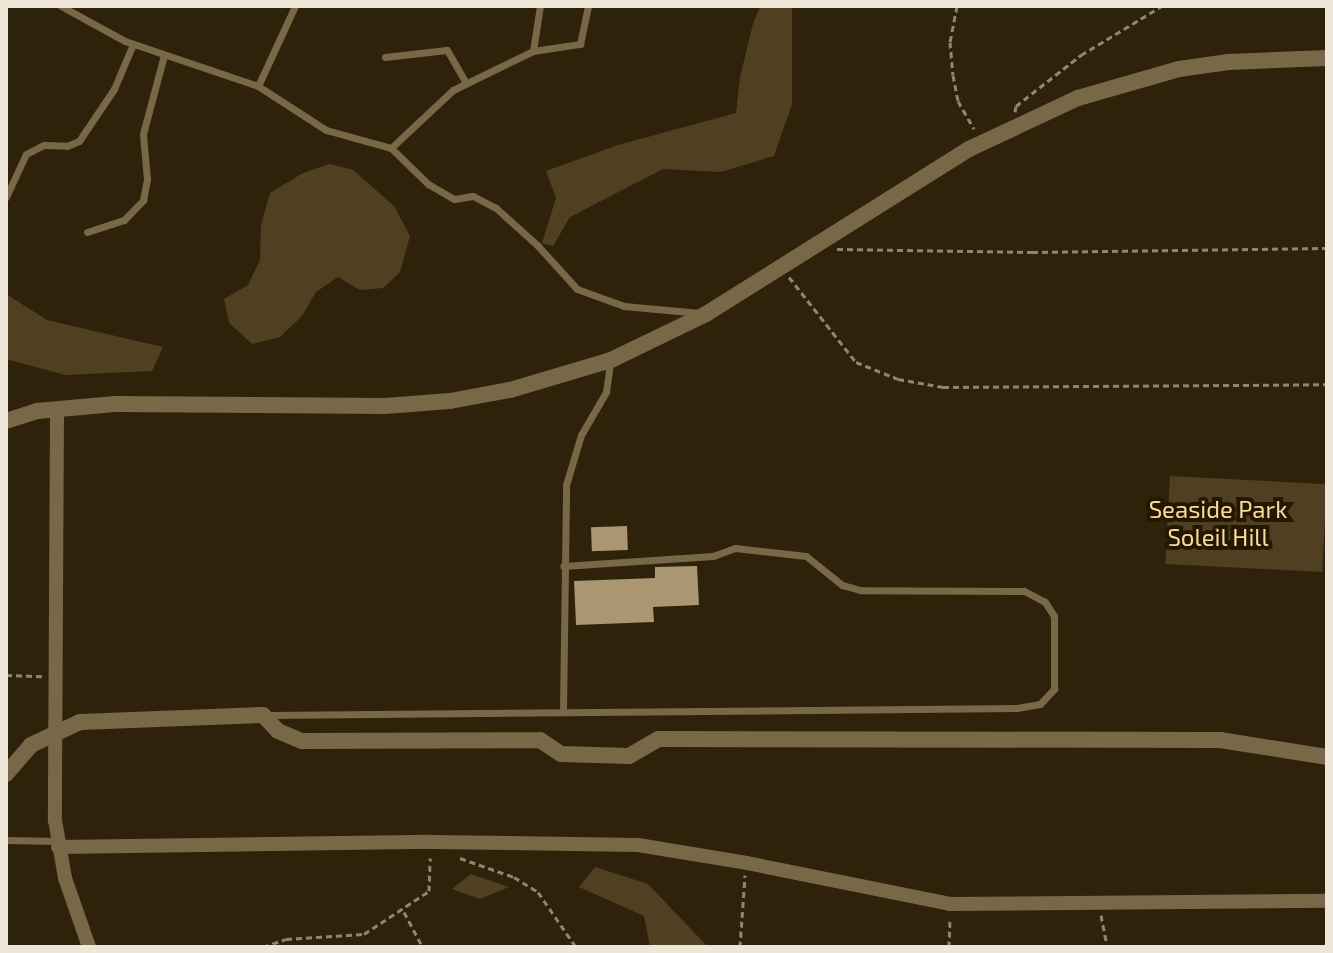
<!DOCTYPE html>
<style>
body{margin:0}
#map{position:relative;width:1333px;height:953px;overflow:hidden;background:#2e220a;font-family:"Exo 2",sans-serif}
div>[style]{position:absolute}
.green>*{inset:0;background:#504021;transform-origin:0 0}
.building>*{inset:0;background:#aa9670;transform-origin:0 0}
.path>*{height:3px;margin-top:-1.5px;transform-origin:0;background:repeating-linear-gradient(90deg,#8f8572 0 6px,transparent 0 10px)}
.service>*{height:7px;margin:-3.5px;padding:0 3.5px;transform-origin:3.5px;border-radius:3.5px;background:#796847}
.minor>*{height:14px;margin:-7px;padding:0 7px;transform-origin:7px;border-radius:7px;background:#796847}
.tertiary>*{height:16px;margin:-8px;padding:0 8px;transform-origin:8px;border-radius:8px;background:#796847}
span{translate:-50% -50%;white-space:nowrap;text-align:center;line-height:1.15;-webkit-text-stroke:8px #241802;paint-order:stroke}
.park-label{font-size:24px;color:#fbda9b}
.frame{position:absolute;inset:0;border:8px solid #eee6d8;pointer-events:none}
</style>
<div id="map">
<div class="green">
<i style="clip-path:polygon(761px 6px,792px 6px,792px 104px,774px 156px,721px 172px,663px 169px,570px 217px,553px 246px,542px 243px,556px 198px,546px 171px,618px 145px,736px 113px,740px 77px,754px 20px)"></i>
<i style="clip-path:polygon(330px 164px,353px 170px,394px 206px,410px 236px,400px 272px,383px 288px,360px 290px,338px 277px,316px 292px,302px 316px,280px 337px,252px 344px,229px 323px,224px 299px,248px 285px,260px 260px,261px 225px,270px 193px,303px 173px)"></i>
<i style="clip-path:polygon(6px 294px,47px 320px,163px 347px,152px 371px,65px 375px,6px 359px)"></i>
<i style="left:1170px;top:476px;width:157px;height:88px;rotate:3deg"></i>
<i style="clip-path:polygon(595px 867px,648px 884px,708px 947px,650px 947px,644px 916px,579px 887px)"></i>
<i style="clip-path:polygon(471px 874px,509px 887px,480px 899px,452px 889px)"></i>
</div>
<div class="building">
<i style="left:627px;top:526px;width:24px;height:36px;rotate:88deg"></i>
<i style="clip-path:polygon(697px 566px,699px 605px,653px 607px,654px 622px,576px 625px,574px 581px,655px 578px,655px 567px)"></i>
</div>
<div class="path">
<i style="left:957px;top:6px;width:37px;rotate:101deg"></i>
<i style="left:950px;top:42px;width:33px;rotate:85deg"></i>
<i style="left:953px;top:75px;width:26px;rotate:79deg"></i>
<i style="left:958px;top:101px;width:32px;rotate:60deg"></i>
<i style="left:1015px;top:112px;width:6px;rotate:-81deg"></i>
<i style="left:1016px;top:106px;width:83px;rotate:-38.1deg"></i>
<i style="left:1081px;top:55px;width:95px;rotate:-31.2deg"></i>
<i style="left:837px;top:249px;width:195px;rotate:0.9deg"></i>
<i style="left:1032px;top:252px;width:295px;rotate:-0.8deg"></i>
<i style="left:789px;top:277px;width:108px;rotate:51.8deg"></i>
<i style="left:856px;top:362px;width:45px;rotate:22deg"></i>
<i style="left:898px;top:379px;width:46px;rotate:10.1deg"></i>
<i style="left:943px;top:387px;width:384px;rotate:-0.4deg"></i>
<i style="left:6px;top:675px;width:36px;rotate:2deg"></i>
<i style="left:460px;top:858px;width:57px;rotate:19.4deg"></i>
<i style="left:514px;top:877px;width:28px;rotate:32deg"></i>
<i style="left:538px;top:892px;width:67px;rotate:55.4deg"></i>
<i style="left:404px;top:912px;width:40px;rotate:62deg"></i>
<i style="left:1101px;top:915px;width:33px;rotate:79deg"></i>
<i style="left:263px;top:947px;width:24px;rotate:-19deg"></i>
<i style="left:286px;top:939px;width:78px;rotate:-3.7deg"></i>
<i style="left:364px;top:934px;width:78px;rotate:-33.5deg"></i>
<i style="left:429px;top:891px;width:33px;rotate:-88deg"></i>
<i style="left:740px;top:947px;width:72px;rotate:-86deg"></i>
<i style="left:949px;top:947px;width:28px;rotate:-88deg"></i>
</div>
<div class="service">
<i style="left:61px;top:6px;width:73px;rotate:28.7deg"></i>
<i style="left:125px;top:41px;width:140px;rotate:18.7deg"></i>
<i style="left:258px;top:86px;width:81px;rotate:32.9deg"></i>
<i style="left:326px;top:130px;width:67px;rotate:15.5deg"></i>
<i style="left:391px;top:148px;width:85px;rotate:-43.1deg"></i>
<i style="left:453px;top:90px;width:89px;rotate:-26deg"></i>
<i style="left:533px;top:51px;width:46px;rotate:-81.2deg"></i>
<i style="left:533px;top:51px;width:48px;rotate:-8.5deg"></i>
<i style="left:580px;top:44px;width:39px;rotate:-78deg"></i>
<i style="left:385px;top:57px;width:62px;rotate:-6.4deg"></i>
<i style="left:447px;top:50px;width:38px;rotate:60deg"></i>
<i style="left:258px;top:86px;width:88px;rotate:-65.2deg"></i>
<i style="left:391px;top:148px;width:52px;rotate:44.2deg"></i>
<i style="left:428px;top:184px;width:30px;rotate:30deg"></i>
<i style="left:454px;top:199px;width:19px;rotate:-9deg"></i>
<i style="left:473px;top:196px;width:26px;rotate:28deg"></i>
<i style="left:496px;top:208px;width:57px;rotate:42.1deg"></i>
<i style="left:538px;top:246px;width:58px;rotate:47.8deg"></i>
<i style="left:577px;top:289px;width:50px;rotate:19.9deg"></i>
<i style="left:624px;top:306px;width:76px;rotate:5.3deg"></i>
<i style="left:6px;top:197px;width:47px;rotate:-65.1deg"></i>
<i style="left:26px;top:154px;width:20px;rotate:-27deg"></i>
<i style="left:44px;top:145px;width:23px;rotate:2deg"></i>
<i style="left:67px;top:146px;width:13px;rotate:-23deg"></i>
<i style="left:79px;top:141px;width:63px;rotate:-56.1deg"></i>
<i style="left:114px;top:89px;width:49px;rotate:-67.1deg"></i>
<i style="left:87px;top:232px;width:39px;rotate:-18deg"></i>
<i style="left:124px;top:220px;width:28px;rotate:-46deg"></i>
<i style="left:143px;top:200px;width:21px;rotate:-79deg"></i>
<i style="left:147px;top:179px;width:45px;rotate:-95.1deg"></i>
<i style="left:143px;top:134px;width:82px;rotate:-75.1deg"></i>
<i style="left:563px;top:710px;width:225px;rotate:-89.2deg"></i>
<i style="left:566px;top:485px;width:52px;rotate:-73.3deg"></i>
<i style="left:581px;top:435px;width:50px;rotate:-59.8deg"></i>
<i style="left:606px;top:392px;width:30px;rotate:-82deg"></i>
<i style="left:267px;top:715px;width:750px;rotate:-0.53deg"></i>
<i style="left:1017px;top:708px;width:23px;rotate:-10deg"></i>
<i style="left:1040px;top:704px;width:21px;rotate:-47deg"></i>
<i style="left:1054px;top:689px;width:73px;rotate:-90deg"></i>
<i style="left:1054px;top:616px;width:17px;rotate:-123deg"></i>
<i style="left:1045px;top:602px;width:24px;rotate:-152deg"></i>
<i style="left:1024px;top:591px;width:164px;rotate:-179.7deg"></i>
<i style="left:860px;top:590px;width:19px;rotate:-164deg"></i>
<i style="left:842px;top:585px;width:46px;rotate:-141.1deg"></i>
<i style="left:806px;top:556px;width:71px;rotate:-173.6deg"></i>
<i style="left:735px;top:548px;width:23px;rotate:160deg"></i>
<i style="left:713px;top:556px;width:150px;rotate:176.2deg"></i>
<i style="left:6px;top:840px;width:51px;rotate:1.1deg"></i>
</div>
<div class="minor">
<i style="left:57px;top:409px;width:411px;rotate:90.3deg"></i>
<i style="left:55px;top:820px;width:59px;rotate:80.2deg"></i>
<i style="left:65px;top:878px;width:73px;rotate:70.8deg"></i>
<i style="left:58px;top:847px;width:373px;rotate:-0.8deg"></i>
<i style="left:431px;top:842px;width:207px;rotate:0.8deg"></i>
<i style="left:638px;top:845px;width:110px;rotate:9.4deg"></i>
<i style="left:747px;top:863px;width:207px;rotate:11.4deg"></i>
<i style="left:950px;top:904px;width:377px;rotate:-0.5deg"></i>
</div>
<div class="tertiary">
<i style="left:6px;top:421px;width:33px;rotate:-18deg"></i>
<i style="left:37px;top:411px;width:78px;rotate:-5.1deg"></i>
<i style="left:115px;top:404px;width:270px;rotate:0.4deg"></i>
<i style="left:385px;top:406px;width:65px;rotate:-4.4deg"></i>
<i style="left:450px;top:401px;width:61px;rotate:-10.4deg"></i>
<i style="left:510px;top:390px;width:105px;rotate:-16.5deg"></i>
<i style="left:611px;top:360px;width:106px;rotate:-25.8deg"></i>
<i style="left:706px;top:314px;width:310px;rotate:-32.1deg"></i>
<i style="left:969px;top:149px;width:120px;rotate:-25.1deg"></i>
<i style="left:1078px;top:98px;width:105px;rotate:-16deg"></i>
<i style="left:1179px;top:69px;width:50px;rotate:-8deg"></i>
<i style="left:1229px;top:62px;width:98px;rotate:-2.3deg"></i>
<i style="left:6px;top:774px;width:38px;rotate:-49deg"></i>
<i style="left:31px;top:745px;width:54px;rotate:-25.1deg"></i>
<i style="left:80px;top:722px;width:183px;rotate:-2.2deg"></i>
<i style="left:263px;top:715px;width:22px;rotate:47deg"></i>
<i style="left:278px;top:731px;width:26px;rotate:23deg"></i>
<i style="left:302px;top:741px;width:238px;rotate:-0.2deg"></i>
<i style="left:540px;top:740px;width:25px;rotate:34deg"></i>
<i style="left:561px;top:754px;width:68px;rotate:1.7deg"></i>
<i style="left:629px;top:756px;width:34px;rotate:-30deg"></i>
<i style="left:659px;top:739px;width:561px;rotate:0.1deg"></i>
<i style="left:1220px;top:740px;width:108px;rotate:9deg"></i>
</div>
<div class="park-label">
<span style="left:1218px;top:523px">Seaside Park<br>Soleil Hill</span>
</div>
<div class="frame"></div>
</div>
